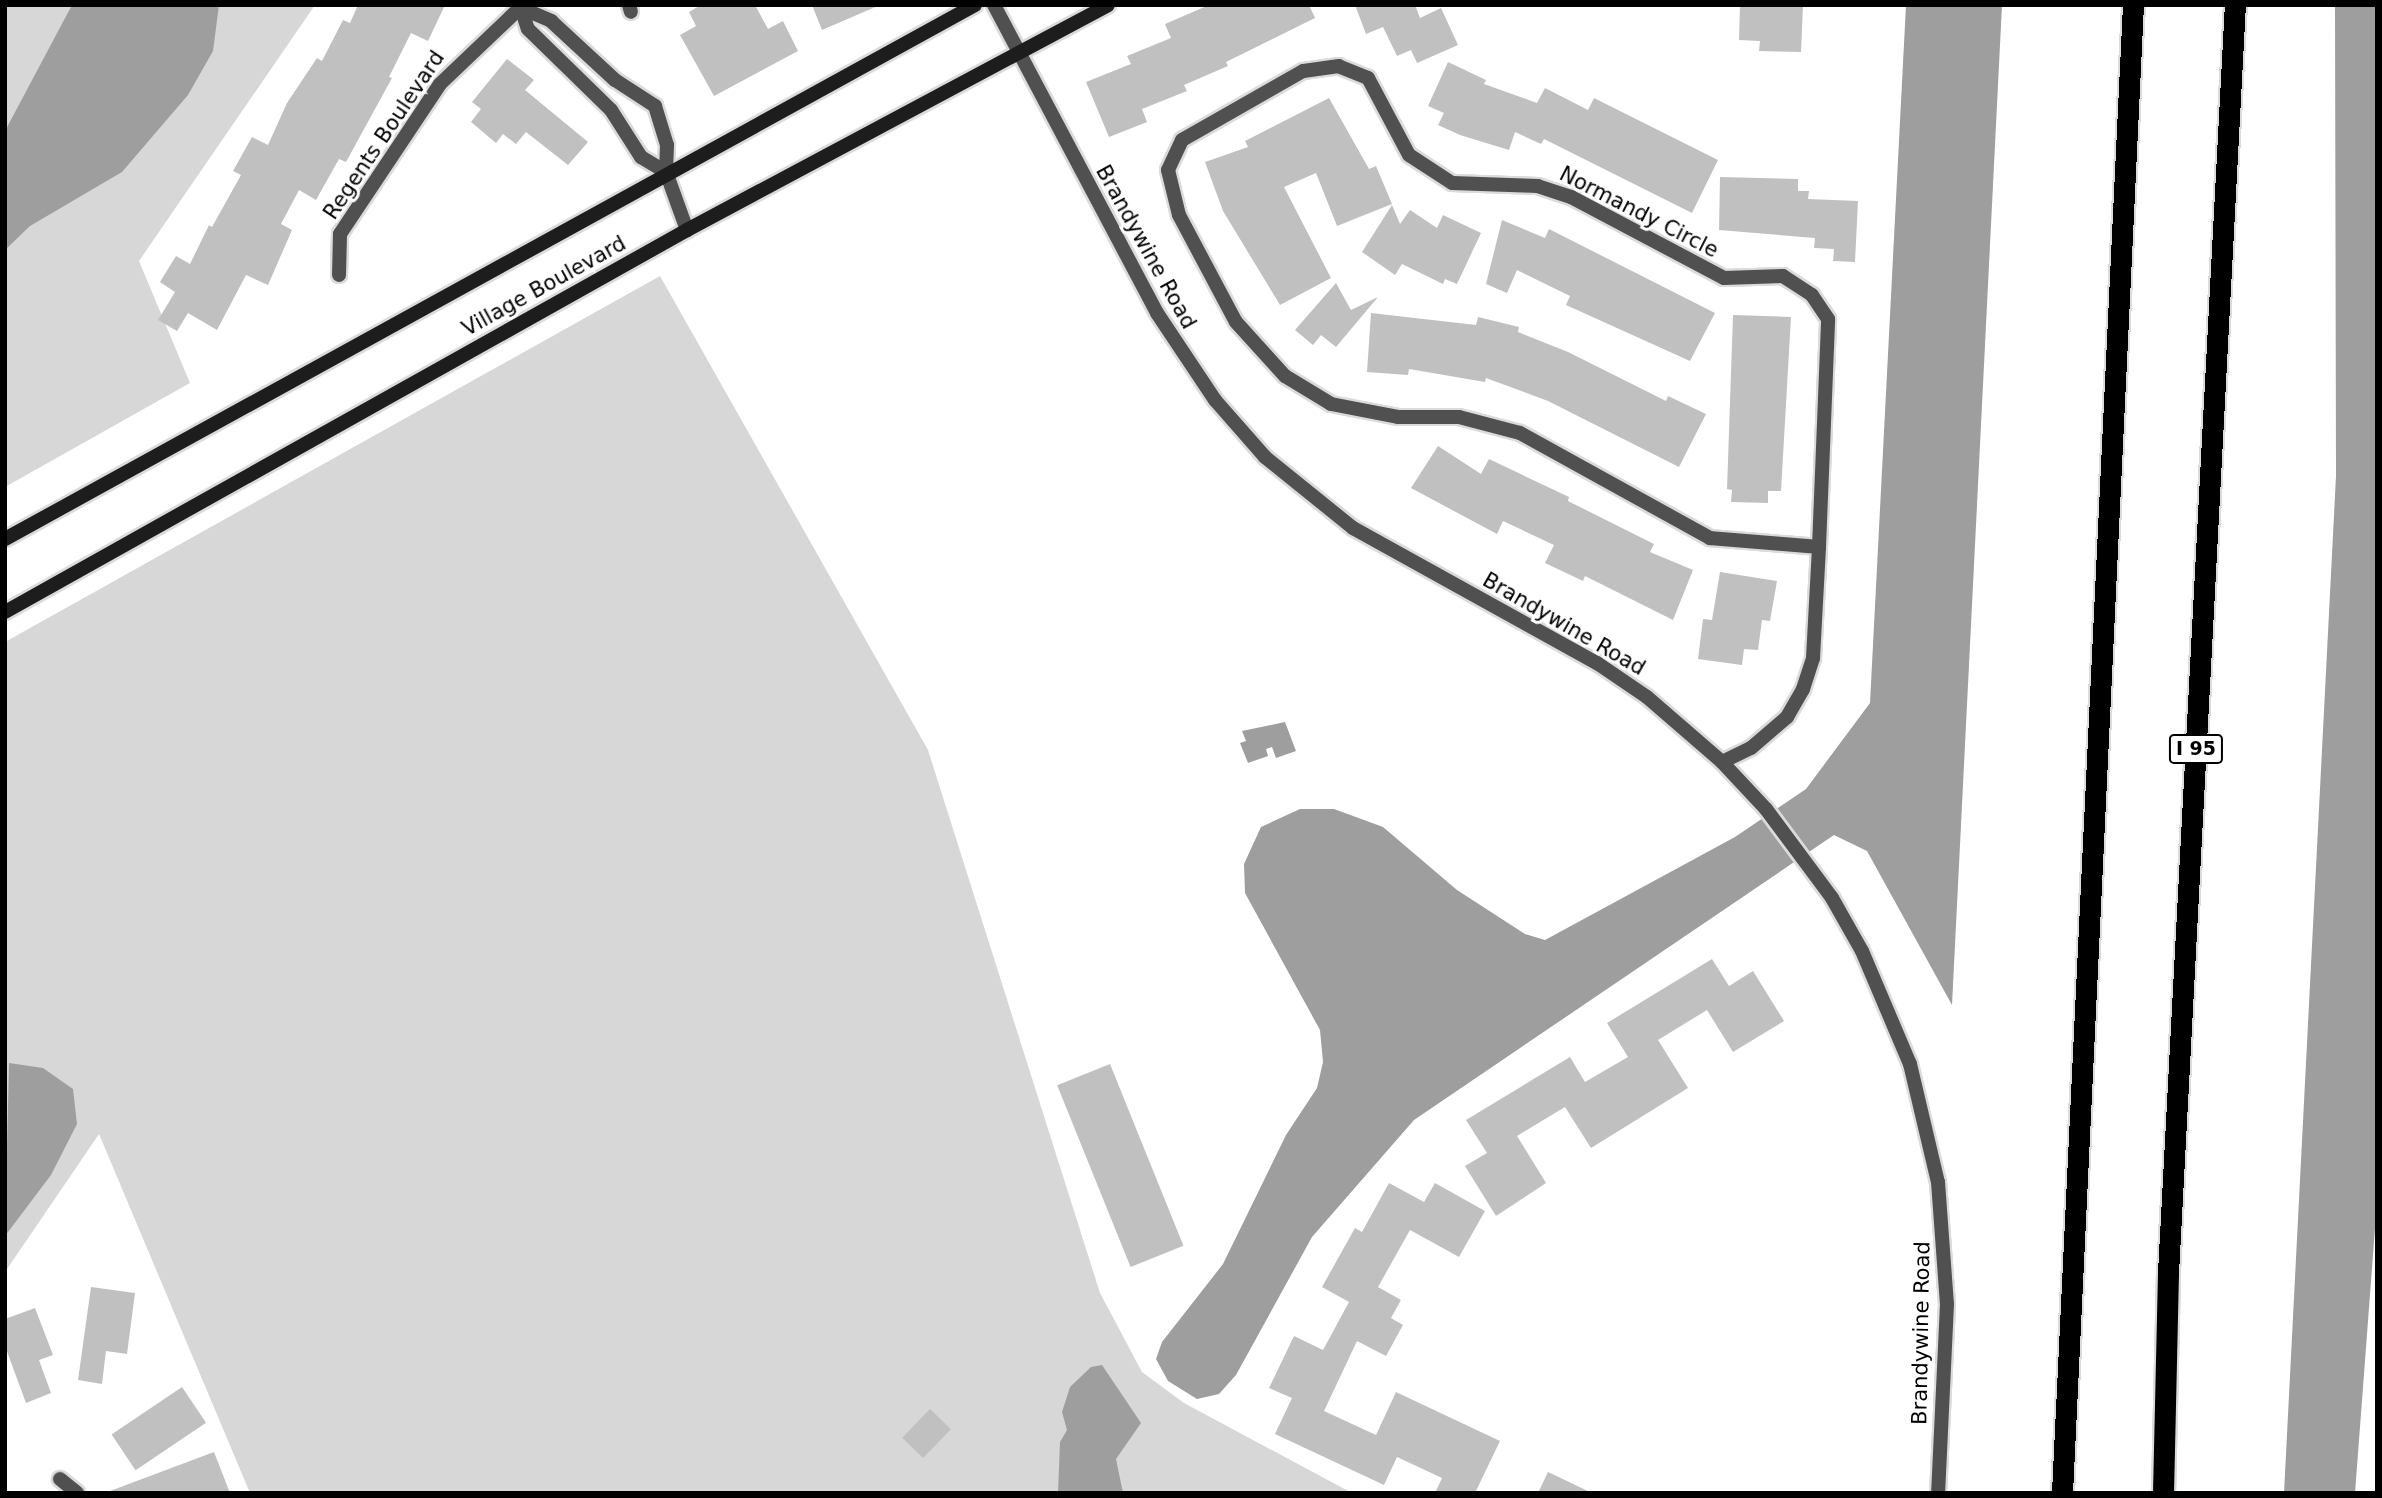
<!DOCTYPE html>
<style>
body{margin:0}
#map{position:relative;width:2382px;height:1498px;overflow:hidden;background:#fff;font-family:"DejaVu Sans",sans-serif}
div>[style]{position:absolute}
.green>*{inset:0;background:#d7d7d7}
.water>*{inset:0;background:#9e9e9e}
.building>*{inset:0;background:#c0c0c0;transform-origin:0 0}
.roads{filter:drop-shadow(2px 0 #dbdbdb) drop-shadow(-2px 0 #dbdbdb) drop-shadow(0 2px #dbdbdb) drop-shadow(0 -2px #dbdbdb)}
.street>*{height:14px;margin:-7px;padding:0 7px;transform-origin:7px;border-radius:7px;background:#505050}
.secondary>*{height:14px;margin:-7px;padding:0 7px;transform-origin:7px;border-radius:7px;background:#1d1d1d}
.highway>*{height:21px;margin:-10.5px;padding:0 10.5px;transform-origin:10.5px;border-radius:10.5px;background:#000}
span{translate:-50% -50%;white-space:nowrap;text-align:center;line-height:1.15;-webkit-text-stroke:6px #fff;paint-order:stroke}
.shield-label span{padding:2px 5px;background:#fff;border:2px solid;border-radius:5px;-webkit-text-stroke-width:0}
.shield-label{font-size:19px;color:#000;font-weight:700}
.street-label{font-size:21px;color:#000}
.frame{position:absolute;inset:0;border:7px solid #000;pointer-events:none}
</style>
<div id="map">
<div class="green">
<i style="clip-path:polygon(5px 5px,315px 5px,139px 261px,190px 383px,5px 487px)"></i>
<i style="clip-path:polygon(660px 276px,928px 750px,1100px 1293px,1142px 1372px,1184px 1403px,1352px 1493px,250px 1493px,99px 1134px,5px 1272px,5px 642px)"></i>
</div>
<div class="water">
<i style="clip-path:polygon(72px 5px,219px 5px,213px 51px,188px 95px,122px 172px,30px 226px,5px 250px,5px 131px)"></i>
<i style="clip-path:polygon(1906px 5px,2002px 5px,1952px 1005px,1867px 851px,1834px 835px,1414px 1120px,1312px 1237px,1236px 1375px,1219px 1394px,1197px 1399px,1168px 1381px,1156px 1359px,1162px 1342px,1223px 1264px,1286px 1135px,1317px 1088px,1323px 1062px,1320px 1030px,1245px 893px,1244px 864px,1261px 827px,1300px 809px,1334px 809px,1383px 827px,1457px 890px,1525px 934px,1545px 940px,1735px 837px,1806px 789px,1870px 703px)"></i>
<i style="clip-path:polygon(2335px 5px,2377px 5px,2377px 1202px,2355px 1493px,2284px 1493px,2336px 476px)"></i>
<i style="clip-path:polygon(1285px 722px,1296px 751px,1276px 758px,1272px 747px,1266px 749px,1268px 756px,1248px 763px,1240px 743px,1246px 741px,1242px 731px)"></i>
<i style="clip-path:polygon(9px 1063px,43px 1068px,73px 1089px,77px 1124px,51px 1175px,5px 1236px)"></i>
<i style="clip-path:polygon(1102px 1365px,1141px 1423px,1116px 1459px,1123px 1493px,1058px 1493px,1060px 1442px,1067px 1430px,1062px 1412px,1070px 1387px,1091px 1367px)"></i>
</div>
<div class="building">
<i style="clip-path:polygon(358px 5px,445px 5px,428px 41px,411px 33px,389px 77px,392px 78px,346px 162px,339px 159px,316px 200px,299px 190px,281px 224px,292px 230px,268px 285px,246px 275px,217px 330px,188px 313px,177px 331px,158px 320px,175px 292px,160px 282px,176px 256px,190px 264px,209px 225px,212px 227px,241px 175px,233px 171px,252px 137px,268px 145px,287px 103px,317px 58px,322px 61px,343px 20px,350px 23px)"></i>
<i style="clip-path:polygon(701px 5px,755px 5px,768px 29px,783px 21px,798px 51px,714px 96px,680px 35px,696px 26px,689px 12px)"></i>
<i style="clip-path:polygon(812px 5px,880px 5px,822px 30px)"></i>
<i style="clip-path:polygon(1209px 5px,1309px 5px,1315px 18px,1226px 62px,1228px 66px,1184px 85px,1187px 91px,1142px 109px,1147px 122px,1109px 137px,1086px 82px,1131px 64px,1127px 56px,1171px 38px,1165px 24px)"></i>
<i style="clip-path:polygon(1355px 5px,1415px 5px,1420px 18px,1441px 8px,1458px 45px,1417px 63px,1411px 50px,1397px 56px,1383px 27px,1366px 34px)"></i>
<i style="clip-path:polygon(1740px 5px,1803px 5px,1801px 52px,1759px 51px,1760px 41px,1739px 40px)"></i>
<i style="clip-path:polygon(507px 59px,534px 80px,525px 90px,588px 142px,568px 165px,526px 132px,516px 144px,503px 134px,496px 143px,471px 122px,481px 109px,472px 102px)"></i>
<i style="clip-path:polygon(1448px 62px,1486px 80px,1484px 84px,1537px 103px,1545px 88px,1588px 110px,1594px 98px,1718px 160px,1692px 213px,1544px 139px,1541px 144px,1515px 132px,1509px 150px,1460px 135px,1438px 125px,1444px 113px,1428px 106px)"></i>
<i style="clip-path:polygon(1329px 98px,1369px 169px,1376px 166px,1392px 204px,1337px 226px,1316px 173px,1284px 187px,1331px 278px,1280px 305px,1223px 211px,1205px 162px,1248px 147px,1245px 141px)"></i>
<i style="clip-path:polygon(1720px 177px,1798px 179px,1798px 191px,1809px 191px,1808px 199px,1858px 201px,1855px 262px,1833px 261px,1834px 249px,1814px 248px,1815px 238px,1719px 230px)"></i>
<i style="clip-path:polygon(1392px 205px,1400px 224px,1410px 210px,1437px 228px,1443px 215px,1481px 233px,1457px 284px,1445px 279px,1443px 284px,1402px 264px,1395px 275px,1362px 252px)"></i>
<i style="clip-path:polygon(1502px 220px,1545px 238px,1549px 229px,1715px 313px,1690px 361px,1566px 305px,1570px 296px,1517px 270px,1507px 293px,1486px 284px)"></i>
<i style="clip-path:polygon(1336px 283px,1351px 310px,1378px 297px,1336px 347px,1321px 335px,1313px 345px,1295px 330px)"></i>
<i style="clip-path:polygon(1371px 313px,1476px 325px,1478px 317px,1519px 327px,1518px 332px,1568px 352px,1666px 401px,1668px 396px,1706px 414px,1679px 467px,1548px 401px,1486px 378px,1485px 382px,1409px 369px,1408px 375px,1367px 372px)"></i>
<i style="clip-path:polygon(1733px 315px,1791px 317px,1781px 491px,1768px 491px,1768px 503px,1731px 502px,1732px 490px,1727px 489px)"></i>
<i style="clip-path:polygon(1438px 446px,1481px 474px,1489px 459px,1569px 497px,1568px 501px,1654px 544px,1650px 552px,1693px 570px,1673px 620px,1585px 576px,1583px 581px,1545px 563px,1554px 545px,1503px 521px,1497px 534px,1411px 488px)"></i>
<i style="clip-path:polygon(1720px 572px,1777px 581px,1770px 621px,1762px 620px,1758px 650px,1744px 649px,1742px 665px,1698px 659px,1703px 619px,1712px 620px)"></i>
<i style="clip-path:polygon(1712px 959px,1729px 986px,1753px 971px,1784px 1021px,1733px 1052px,1707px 1010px,1658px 1040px,1688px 1088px,1591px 1148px,1565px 1107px,1517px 1136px,1546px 1183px,1496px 1216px,1465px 1166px,1487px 1153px,1466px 1120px,1570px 1057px,1585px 1082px,1628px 1057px,1607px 1023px)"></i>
<i style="left:1110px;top:1064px;width:196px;height:57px;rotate:68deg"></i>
<i style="clip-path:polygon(1389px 1183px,1424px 1202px,1435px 1183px,1485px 1211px,1459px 1257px,1410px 1230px,1378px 1287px,1401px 1300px,1391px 1318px,1403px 1325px,1386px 1356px,1357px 1341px,1324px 1411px,1376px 1435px,1396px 1392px,1500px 1441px,1475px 1493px,1435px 1493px,1442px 1478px,1397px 1457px,1384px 1485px,1275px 1434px,1292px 1398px,1269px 1388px,1294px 1336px,1323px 1350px,1349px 1302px,1322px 1287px,1355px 1228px,1362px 1232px)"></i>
<i style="clip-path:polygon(91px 1287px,135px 1293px,127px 1354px,106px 1351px,102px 1384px,78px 1380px)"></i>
<i style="clip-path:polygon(35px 1308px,53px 1355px,39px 1360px,51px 1393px,26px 1403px,5px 1346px,5px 1319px)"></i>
<i style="left:182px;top:1387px;width:43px;height:85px;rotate:56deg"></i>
<i style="left:930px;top:1409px;width:29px;height:40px;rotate:44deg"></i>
<i style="clip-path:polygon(214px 1452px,230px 1493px,111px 1493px,110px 1491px)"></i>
<i style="clip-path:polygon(1548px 1472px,1592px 1493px,1538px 1493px)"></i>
</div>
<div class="roads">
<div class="street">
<i style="left:629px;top:5px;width:7px;rotate:74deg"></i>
<i style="left:994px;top:5px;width:348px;rotate:62.1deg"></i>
<i style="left:1157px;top:313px;width:105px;rotate:56.3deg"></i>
<i style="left:1215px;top:400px;width:76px;rotate:48.7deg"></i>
<i style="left:1265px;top:457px;width:113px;rotate:38.9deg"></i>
<i style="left:1353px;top:528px;width:279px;rotate:29deg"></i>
<i style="left:1597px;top:663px;width:60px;rotate:34.2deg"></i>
<i style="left:1647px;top:697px;width:99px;rotate:40.9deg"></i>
<i style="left:1722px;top:762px;width:64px;rotate:46.9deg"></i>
<i style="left:1766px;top:809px;width:111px;rotate:53.4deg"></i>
<i style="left:1832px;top:898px;width:61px;rotate:60.5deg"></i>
<i style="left:1862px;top:951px;width:123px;rotate:67deg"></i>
<i style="left:1910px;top:1064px;width:121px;rotate:76.7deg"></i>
<i style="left:1938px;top:1182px;width:122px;rotate:85.8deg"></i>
<i style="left:1947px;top:1304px;width:189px;rotate:92.7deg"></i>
<i style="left:521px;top:8px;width:33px;rotate:23deg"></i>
<i style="left:551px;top:21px;width:87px;rotate:42.7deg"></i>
<i style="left:615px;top:80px;width:48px;rotate:33deg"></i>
<i style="left:655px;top:106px;width:41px;rotate:72.9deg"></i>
<i style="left:667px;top:145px;width:27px;rotate:92deg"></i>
<i style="left:666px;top:172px;width:62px;rotate:70.1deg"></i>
<i style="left:521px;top:8px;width:22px;rotate:72deg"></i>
<i style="left:528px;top:29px;width:116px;rotate:44.3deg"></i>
<i style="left:611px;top:110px;width:56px;rotate:57.4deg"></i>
<i style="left:641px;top:157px;width:29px;rotate:31deg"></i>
<i style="left:339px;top:275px;width:41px;rotate:-88.6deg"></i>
<i style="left:340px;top:234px;width:180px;rotate:-56.3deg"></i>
<i style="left:440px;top:84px;width:115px;rotate:-43.6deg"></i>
<i style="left:1722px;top:762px;width:32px;rotate:-26deg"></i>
<i style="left:1751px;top:748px;width:48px;rotate:-40.7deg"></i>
<i style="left:1787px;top:717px;width:32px;rotate:-60deg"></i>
<i style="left:1803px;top:689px;width:33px;rotate:-72deg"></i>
<i style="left:1813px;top:658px;width:111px;rotate:-86.9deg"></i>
<i style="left:1819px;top:547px;width:228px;rotate:-87.7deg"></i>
<i style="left:1828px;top:319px;width:29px;rotate:-124deg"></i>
<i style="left:1812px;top:295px;width:35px;rotate:-147deg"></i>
<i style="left:1783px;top:276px;width:59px;rotate:178.1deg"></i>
<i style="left:1724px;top:278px;width:173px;rotate:-152.1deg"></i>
<i style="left:1571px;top:197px;width:35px;rotate:-162deg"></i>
<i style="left:1538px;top:186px;width:86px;rotate:-178deg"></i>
<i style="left:1452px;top:183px;width:51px;rotate:-146.9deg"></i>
<i style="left:1409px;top:155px;width:87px;rotate:-118deg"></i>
<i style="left:1368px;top:78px;width:31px;rotate:-158deg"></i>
<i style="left:1339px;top:66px;width:36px;rotate:172deg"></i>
<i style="left:1303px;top:71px;width:139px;rotate:150.3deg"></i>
<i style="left:1182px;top:140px;width:33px;rotate:115deg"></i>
<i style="left:1168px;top:170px;width:46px;rotate:76.3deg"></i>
<i style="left:1179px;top:215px;width:121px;rotate:62deg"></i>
<i style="left:1236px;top:322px;width:73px;rotate:47.8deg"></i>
<i style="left:1285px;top:376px;width:54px;rotate:31.3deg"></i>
<i style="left:1331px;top:404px;width:68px;rotate:11deg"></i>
<i style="left:1398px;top:417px;width:61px"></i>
<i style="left:1459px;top:417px;width:63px;rotate:14.7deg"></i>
<i style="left:1520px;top:433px;width:217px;rotate:28.9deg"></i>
<i style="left:1710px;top:538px;width:109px;rotate:4.7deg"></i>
<i style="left:60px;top:1479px;width:22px;rotate:39deg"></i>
</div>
<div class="secondary">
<i style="left:5px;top:539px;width:1107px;rotate:-28.83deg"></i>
<i style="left:5px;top:612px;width:782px;rotate:-29.25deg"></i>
<i style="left:687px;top:230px;width:477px;rotate:-28.1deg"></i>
</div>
<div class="highway">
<i style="left:2062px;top:1493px;width:1490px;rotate:-87.27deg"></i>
<i style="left:2163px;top:1493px;width:220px;rotate:-88.7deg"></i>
<i style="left:2168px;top:1273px;width:1270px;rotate:-86.98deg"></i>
</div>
</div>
<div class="shield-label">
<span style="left:2196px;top:749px">I 95</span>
</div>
<div class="street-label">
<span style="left:384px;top:135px;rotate:-56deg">Regents Boulevard</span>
<span style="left:1639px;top:212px;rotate:27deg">Normandy Circle</span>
<span style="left:1146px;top:247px;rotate:61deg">Brandywine Road</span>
<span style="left:544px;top:286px;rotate:-29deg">Village Boulevard</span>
<span style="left:1564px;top:624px;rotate:30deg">Brandywine Road</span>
<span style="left:1921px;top:1333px;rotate:-89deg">Brandywine Road</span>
</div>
<div class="frame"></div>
</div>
